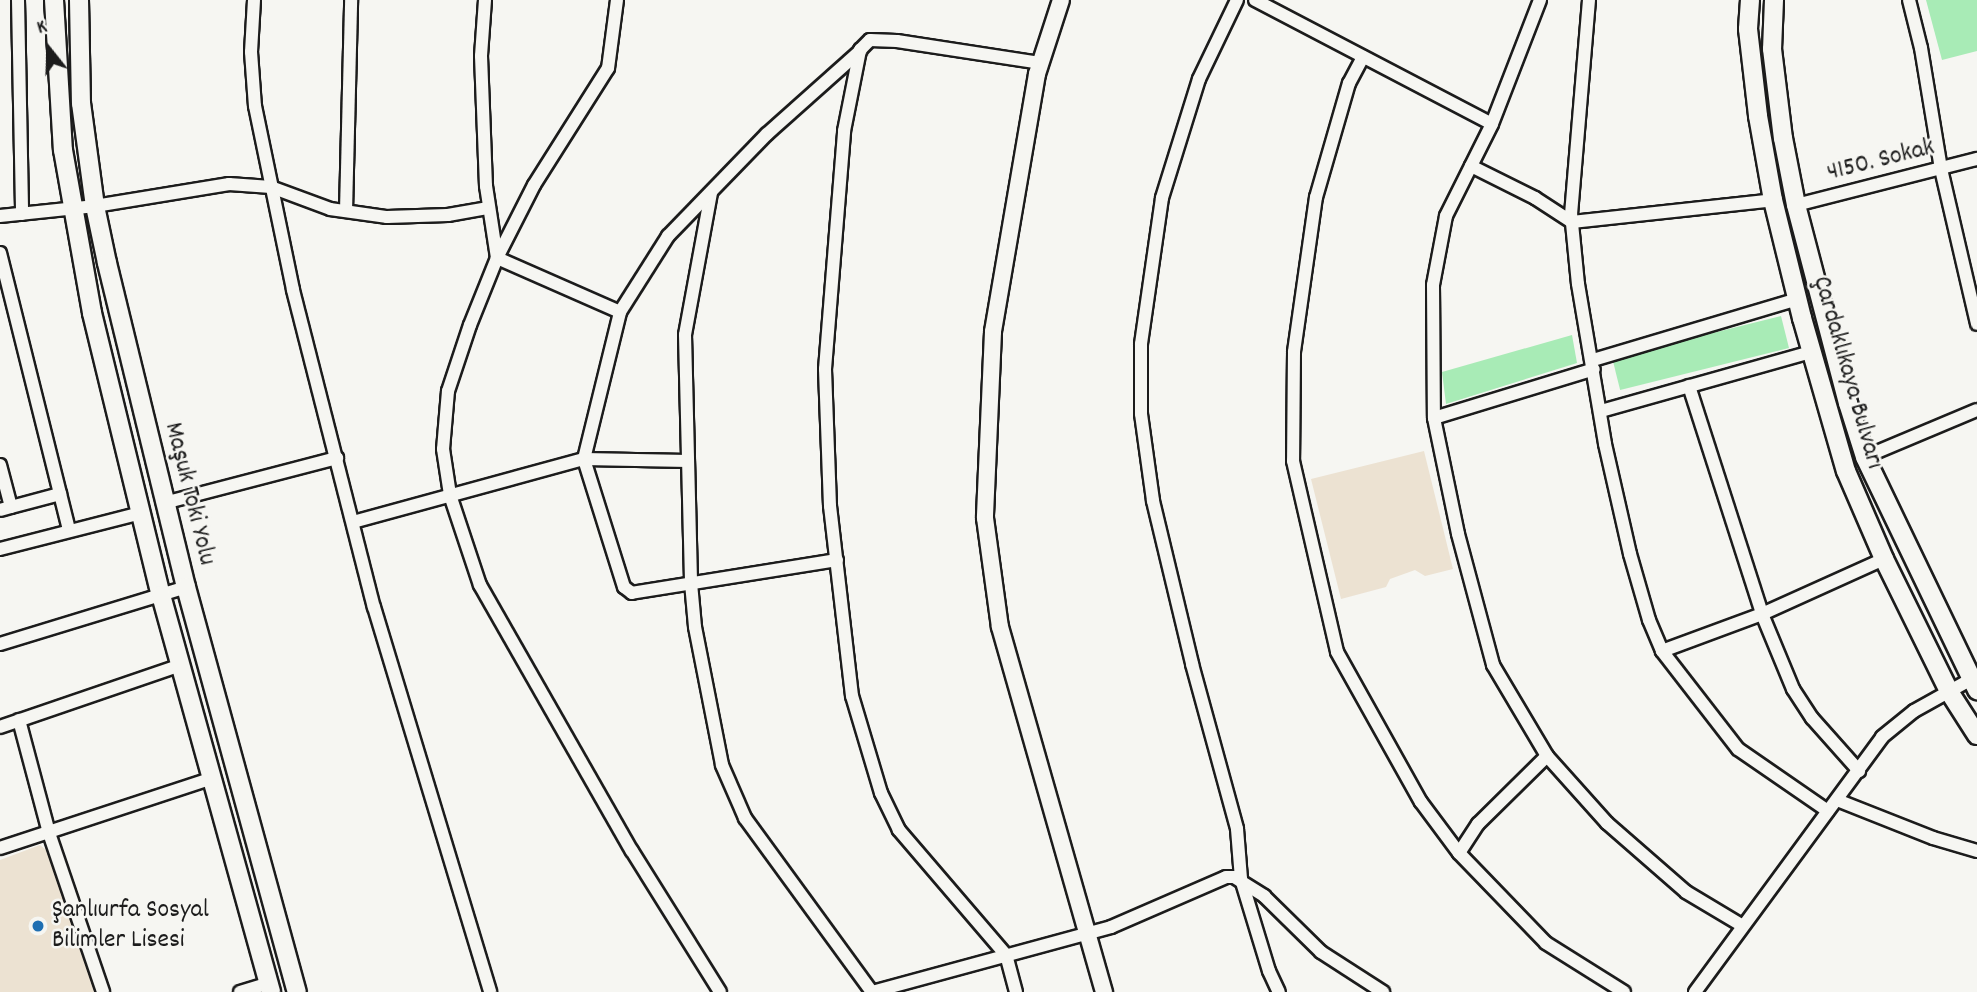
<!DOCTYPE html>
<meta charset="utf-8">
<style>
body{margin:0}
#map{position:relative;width:1977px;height:992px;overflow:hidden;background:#f6f6f2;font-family:Dekko,sans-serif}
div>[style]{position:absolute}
.built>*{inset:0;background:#ece2d2}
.green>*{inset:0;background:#a8ebb6;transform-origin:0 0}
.roads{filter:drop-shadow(2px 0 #1c1c1c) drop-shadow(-2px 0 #1c1c1c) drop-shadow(0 2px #1c1c1c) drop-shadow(0 -2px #1c1c1c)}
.minor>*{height:12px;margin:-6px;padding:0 6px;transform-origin:6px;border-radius:6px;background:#f6f6f2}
.tertiary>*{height:16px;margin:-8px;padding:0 8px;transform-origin:8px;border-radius:8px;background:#f6f6f2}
.secondary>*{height:18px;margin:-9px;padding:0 9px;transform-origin:9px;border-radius:9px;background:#f6f6f2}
.dots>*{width:19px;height:19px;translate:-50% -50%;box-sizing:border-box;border:4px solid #f6f6f2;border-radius:50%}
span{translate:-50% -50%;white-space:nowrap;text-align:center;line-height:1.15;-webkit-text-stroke:5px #f6f6f2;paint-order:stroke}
.street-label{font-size:26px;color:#1c1c1c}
.poi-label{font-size:26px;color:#1c1c1c}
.left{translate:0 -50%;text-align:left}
.north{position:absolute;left:14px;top:14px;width:70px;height:70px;-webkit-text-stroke:5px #f6f6f2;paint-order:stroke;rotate:342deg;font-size:19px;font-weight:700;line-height:28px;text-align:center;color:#1c1c1c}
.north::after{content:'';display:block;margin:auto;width:24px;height:32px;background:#1c1c1c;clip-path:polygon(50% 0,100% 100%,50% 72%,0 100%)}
</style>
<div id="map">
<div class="built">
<i style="clip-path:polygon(1424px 451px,1453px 569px,1425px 576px,1415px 570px,1390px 579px,1386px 587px,1341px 599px,1311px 479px)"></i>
<i style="clip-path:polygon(40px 845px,51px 854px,98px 992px,0 992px,0 860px)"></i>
</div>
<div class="green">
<i style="clip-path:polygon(1926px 0,1977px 0,1977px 51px,1942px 60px)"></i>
<i style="left:1781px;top:316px;width:33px;height:174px;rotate:76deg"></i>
<i style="clip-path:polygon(1572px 335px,1577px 363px,1446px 404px,1442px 372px)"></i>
</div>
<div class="roads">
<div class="minor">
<i style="left:18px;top:0;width:214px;rotate:88.9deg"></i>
<i style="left:254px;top:0;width:52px;rotate:93.3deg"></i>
<i style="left:251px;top:52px;width:54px;rotate:85.8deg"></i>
<i style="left:255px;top:106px;width:188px;rotate:78.3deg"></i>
<i style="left:293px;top:290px;width:327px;rotate:75.7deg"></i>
<i style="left:374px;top:607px;width:402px;rotate:73.2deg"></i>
<i style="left:485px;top:0;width:56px;rotate:94.1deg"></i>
<i style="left:481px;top:56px;width:130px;rotate:87.8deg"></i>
<i style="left:486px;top:186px;width:73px;rotate:81.3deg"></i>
<i style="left:497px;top:258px;width:134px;rotate:23.7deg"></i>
<i style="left:617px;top:0;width:69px;rotate:97.5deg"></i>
<i style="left:608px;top:68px;width:138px;rotate:122.3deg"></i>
<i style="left:534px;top:185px;width:82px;rotate:116.9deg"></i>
<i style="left:497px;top:258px;width:72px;rotate:111.9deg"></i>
<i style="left:470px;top:325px;width:70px;rotate:108.4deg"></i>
<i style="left:448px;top:391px;width:58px;rotate:94.9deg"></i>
<i style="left:443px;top:449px;width:47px;rotate:81.3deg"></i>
<i style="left:450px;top:495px;width:95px;rotate:71.6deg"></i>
<i style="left:480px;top:585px;width:306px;rotate:60.3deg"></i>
<i style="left:632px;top:851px;width:166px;rotate:58deg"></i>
<i style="left:1237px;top:0;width:88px;rotate:115.7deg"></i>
<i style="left:1199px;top:79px;width:125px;rotate:107.3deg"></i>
<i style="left:1162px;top:198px;width:148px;rotate:98.2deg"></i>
<i style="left:1141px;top:344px;width:70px;rotate:90deg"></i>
<i style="left:1141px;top:414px;width:88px;rotate:82.1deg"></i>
<i style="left:1153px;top:501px;width:168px;rotate:76.5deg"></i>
<i style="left:1192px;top:664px;width:171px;rotate:74.7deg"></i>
<i style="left:1237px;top:829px;width:50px;rotate:85.4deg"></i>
<i style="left:1241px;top:879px;width:96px;rotate:73.1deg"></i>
<i style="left:1269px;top:971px;width:23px;rotate:65deg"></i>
<i style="left:1255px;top:0;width:267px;rotate:27.6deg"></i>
<i style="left:1540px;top:0;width:133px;rotate:111.2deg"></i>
<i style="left:1492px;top:124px;width:103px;rotate:116.6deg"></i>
<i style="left:1446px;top:216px;width:70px;rotate:100.7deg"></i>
<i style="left:1433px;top:285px;width:133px;rotate:89.6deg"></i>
<i style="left:1434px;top:418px;width:118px;rotate:78.3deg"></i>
<i style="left:1458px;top:534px;width:136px;rotate:75deg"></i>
<i style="left:1493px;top:665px;width:106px;rotate:59.3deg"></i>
<i style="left:1547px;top:756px;width:90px;rotate:48.2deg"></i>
<i style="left:1607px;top:823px;width:105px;rotate:41.1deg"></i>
<i style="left:1686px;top:892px;width:66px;rotate:30.8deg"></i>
<i style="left:1589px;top:0;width:214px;rotate:94.8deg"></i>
<i style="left:1571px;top:213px;width:71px;rotate:84.4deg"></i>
<i style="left:1578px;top:284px;width:162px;rotate:80.4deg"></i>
<i style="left:1605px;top:444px;width:113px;rotate:77.2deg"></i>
<i style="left:1630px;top:554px;width:69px;rotate:73.9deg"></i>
<i style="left:1649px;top:620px;width:34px;rotate:67deg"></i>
<i style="left:1662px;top:651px;width:124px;rotate:52.2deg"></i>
<i style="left:1738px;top:749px;width:109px;rotate:34.6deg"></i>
<i style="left:1909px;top:0;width:49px;rotate:76deg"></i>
<i style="left:1921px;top:48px;width:123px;rotate:80.6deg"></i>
<i style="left:1941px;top:169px;width:159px;rotate:76.9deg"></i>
<i style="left:1363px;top:57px;width:30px;rotate:118deg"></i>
<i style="left:1349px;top:83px;width:119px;rotate:106.1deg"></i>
<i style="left:1316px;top:197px;width:157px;rotate:98.1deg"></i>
<i style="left:1294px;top:352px;width:109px;rotate:90.5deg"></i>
<i style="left:1293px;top:461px;width:196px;rotate:77deg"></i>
<i style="left:1337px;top:652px;width:172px;rotate:60.8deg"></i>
<i style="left:1421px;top:802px;width:64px;rotate:53.3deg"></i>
<i style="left:1459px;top:853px;width:125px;rotate:46deg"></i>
<i style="left:1546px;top:943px;width:92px;rotate:32.1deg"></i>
<i style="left:1471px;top:166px;width:72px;rotate:26.6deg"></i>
<i style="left:1535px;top:198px;width:44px;rotate:33deg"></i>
<i style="left:1572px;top:222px;width:202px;rotate:-6.2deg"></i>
<i style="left:711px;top:193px;width:144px;rotate:100.4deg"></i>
<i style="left:685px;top:335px;width:248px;rotate:88.6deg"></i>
<i style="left:691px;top:583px;width:44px;rotate:84.8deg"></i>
<i style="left:695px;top:627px;width:141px;rotate:78.9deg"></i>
<i style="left:722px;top:765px;width:58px;rotate:66.5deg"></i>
<i style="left:745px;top:818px;width:215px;rotate:53.9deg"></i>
<i style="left:1796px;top:205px;width:187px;rotate:-14.3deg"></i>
<i style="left:346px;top:211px;width:211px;rotate:-88.6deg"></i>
<i style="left:0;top:216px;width:96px;rotate:-6deg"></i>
<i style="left:95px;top:206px;width:136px;rotate:-9.3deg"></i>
<i style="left:229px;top:184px;width:42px;rotate:4.1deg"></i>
<i style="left:271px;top:187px;width:63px;rotate:20.4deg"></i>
<i style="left:330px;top:209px;width:58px;rotate:8deg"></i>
<i style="left:387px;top:217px;width:61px;rotate:-1.9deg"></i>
<i style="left:448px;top:215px;width:41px;rotate:-9.9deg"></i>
<i style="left:0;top:253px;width:285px;rotate:76deg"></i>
<i style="left:1593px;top:360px;width:213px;rotate:-16.6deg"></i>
<i style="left:1689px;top:386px;width:239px;rotate:72.2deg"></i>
<i style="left:1762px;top:614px;width:81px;rotate:67.5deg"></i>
<i style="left:1793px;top:689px;width:35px;rotate:57deg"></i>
<i style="left:1812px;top:718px;width:71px;rotate:48.4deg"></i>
<i style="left:1601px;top:411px;width:218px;rotate:-15.7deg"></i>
<i style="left:1434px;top:418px;width:167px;rotate:-17deg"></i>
<i style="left:1865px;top:457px;width:121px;rotate:-22.8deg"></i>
<i style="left:0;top:465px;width:43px;rotate:75.3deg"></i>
<i style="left:11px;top:507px;width:11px;rotate:165deg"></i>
<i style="left:164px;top:503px;width:179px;rotate:-14.6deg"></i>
<i style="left:11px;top:507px;width:51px;rotate:-14.9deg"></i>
<i style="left:353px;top:522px;width:239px;rotate:-15.3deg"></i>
<i style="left:584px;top:459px;width:104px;rotate:1.1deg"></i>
<i style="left:0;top:549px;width:146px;rotate:-14.3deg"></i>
<i style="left:837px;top:560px;width:208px;rotate:170.9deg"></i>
<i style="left:632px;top:593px;width:10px;rotate:-143deg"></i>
<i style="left:624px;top:587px;width:134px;rotate:-107.4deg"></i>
<i style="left:584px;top:459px;width:151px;rotate:-76.2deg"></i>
<i style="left:620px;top:312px;width:90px;rotate:-57.7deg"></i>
<i style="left:668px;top:236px;width:142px;rotate:-45.9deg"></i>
<i style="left:767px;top:134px;width:125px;rotate:-41.7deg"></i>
<i style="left:0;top:644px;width:195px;rotate:-17deg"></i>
<i style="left:1662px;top:651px;width:107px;rotate:-20.3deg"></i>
<i style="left:1762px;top:614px;width:134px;rotate:-24.3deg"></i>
<i style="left:19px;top:720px;width:117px;rotate:75.1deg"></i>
<i style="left:49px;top:833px;width:168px;rotate:71.2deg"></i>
<i style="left:0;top:727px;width:191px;rotate:-18.9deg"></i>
<i style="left:1837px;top:800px;width:103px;rotate:21.6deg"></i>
<i style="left:1933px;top:838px;width:46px;rotate:16.5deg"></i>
<i style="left:0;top:848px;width:224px;rotate:-18.2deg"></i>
<i style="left:1459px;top:853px;width:35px;rotate:-57deg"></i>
<i style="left:1478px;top:824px;width:97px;rotate:-44.6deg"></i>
<i style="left:240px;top:992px;width:30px;rotate:-17deg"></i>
<i style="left:872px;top:992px;width:248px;rotate:-15.2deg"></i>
<i style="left:1111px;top:927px;width:125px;rotate:-23.5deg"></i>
<i style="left:1226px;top:877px;width:8px"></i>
<i style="left:1234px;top:877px;width:36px;rotate:32deg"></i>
<i style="left:1264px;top:896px;width:80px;rotate:44.5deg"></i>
<i style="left:1321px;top:952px;width:74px;rotate:32.8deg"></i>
<i style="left:1016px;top:992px;width:38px;rotate:-105deg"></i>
<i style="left:1006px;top:955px;width:165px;rotate:-130.6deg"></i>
<i style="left:899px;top:830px;width:41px;rotate:-115.9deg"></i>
<i style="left:881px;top:793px;width:101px;rotate:-106.6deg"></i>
<i style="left:852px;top:696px;width:191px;rotate:-96.6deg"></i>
<i style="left:830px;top:506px;width:137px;rotate:-92.1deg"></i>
<i style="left:825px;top:369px;width:239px;rotate:-85.4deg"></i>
<i style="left:844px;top:131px;width:83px;rotate:-78.8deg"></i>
<i style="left:860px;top:50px;width:14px;rotate:-45deg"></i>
<i style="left:870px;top:40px;width:27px;rotate:2deg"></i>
<i style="left:897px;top:41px;width:146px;rotate:8.7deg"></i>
<i style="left:1695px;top:992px;width:316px;rotate:-53.7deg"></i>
<i style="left:1882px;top:737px;width:41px;rotate:-39.1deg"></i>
<i style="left:1914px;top:711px;width:72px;rotate:-29.1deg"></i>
</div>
<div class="tertiary">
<i style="left:1061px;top:0;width:78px;rotate:108deg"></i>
<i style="left:1037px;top:74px;width:262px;rotate:99.7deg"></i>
<i style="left:993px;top:332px;width:186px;rotate:92.5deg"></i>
<i style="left:985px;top:518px;width:110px;rotate:82.2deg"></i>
<i style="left:1000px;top:627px;width:380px;rotate:74.1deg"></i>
</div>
<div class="secondary">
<i style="left:54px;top:0;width:150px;rotate:86.6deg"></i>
<i style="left:63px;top:150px;width:166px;rotate:79.9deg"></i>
<i style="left:92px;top:313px;width:290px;rotate:76.3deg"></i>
<i style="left:161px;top:595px;width:412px;rotate:74.5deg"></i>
<i style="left:79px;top:0;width:103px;rotate:88.9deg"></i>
<i style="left:81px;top:103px;width:104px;rotate:82.3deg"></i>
<i style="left:95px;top:206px;width:58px;rotate:78.1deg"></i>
<i style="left:107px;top:263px;width:333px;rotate:76.3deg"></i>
<i style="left:186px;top:587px;width:420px;rotate:74.7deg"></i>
<i style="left:1750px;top:0;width:29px;rotate:94deg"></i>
<i style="left:1748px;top:29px;width:88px;rotate:83.4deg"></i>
<i style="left:1758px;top:116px;width:85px;rotate:79.9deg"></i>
<i style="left:1773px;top:200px;width:122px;rotate:76.2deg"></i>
<i style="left:1802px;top:318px;width:159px;rotate:74deg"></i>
<i style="left:1846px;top:471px;width:96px;rotate:66.6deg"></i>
<i style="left:1884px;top:559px;width:149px;rotate:63.8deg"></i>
<i style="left:1950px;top:693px;width:50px;rotate:57.3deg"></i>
<i style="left:1774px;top:0;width:49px;rotate:92.3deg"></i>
<i style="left:1772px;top:49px;width:90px;rotate:83deg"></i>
<i style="left:1783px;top:138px;width:68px;rotate:79deg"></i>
<i style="left:1796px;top:205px;width:205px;rotate:75.3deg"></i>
<i style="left:1848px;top:403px;width:57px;rotate:72.5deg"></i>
<i style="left:1865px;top:457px;width:259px;rotate:64.3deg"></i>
</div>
</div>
<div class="dots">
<i style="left:38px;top:926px;background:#1f6fb2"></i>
</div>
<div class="street-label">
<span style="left:1881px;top:161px;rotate:-14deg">4150. Sokak</span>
<span style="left:1847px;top:373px;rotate:74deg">Çardaklıkaya Bulvarı</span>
<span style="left:189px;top:494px;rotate:76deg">Maşuk Toki Yolu</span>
</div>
<div class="poi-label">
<span class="left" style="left:52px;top:926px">Şanlıurfa Sosyal<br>Bilimler Lisesi</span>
</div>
<div class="north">K</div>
</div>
